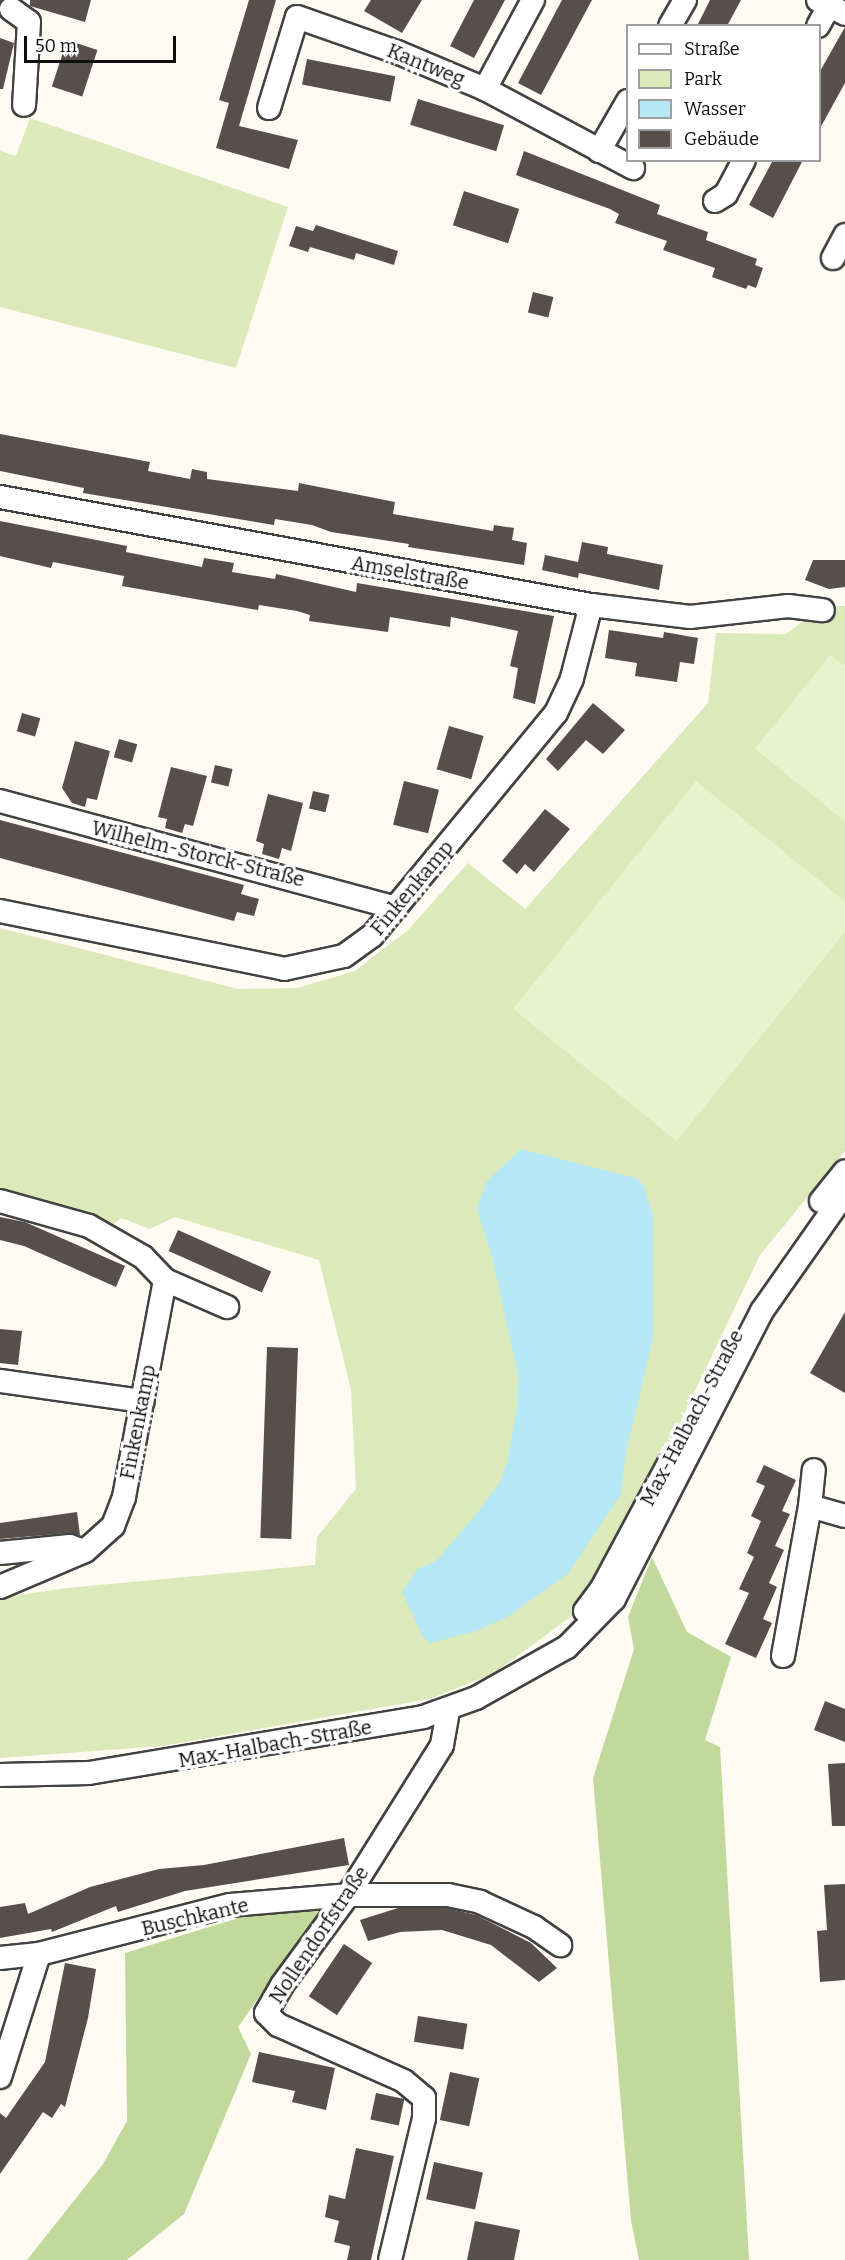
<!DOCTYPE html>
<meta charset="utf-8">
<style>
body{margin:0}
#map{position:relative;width:845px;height:2260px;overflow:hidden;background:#fffaf2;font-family:Bitter,serif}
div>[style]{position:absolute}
.green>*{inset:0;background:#dbe9bb}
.forest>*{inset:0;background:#c1da9b}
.pitch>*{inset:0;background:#eaf1cd}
.water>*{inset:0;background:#b7e8f6}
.building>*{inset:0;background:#584f4c;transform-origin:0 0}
.roads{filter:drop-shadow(2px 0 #424242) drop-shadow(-2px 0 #424242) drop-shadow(0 2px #424242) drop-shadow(0 -2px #424242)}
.minor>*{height:22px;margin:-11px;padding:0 11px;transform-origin:11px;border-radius:11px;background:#fff}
span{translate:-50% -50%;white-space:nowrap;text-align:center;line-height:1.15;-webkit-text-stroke:6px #fff;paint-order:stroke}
.street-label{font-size:20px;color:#0f0f0f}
.legend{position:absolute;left:626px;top:24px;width:195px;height:138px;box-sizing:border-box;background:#fff;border:2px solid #9f9f9f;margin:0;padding:8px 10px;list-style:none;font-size:18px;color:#0f0f0f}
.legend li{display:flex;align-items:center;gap:12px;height:30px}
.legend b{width:30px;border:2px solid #9f9f9f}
.scale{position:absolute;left:24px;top:36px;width:152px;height:27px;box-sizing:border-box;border:3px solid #0f0f0f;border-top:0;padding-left:8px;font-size:18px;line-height:21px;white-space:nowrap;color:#0f0f0f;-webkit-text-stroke:4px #fff;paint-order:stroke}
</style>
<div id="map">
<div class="green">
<i style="clip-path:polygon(30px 118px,288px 207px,236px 368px,0 307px,0 151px,16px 156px)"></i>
<i style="clip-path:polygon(823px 606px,845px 606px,845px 1151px,760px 1255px,596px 1598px,493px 1674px,429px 1699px,162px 1746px,0 1758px,0 1598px,67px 1588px,315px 1565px,317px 1537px,356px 1489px,351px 1390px,319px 1260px,175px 1217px,150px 1229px,121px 1218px,108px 1229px,0 1193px,0 928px,238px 989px,297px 988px,355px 971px,408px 930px,468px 863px,525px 909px,708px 703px,716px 633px,786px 634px)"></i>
</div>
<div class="forest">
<i style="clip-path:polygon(652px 1557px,687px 1632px,731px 1657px,705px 1740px,720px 1747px,749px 2260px,639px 2260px,631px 2221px,593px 1778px,634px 1649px,628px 1617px)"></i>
<i style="clip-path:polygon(322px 1908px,238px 2027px,251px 2054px,184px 2214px,127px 2260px,27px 2260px,103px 2164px,127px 2121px,125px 1953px,238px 1918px)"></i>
</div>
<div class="pitch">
<i style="clip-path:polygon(830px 655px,845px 666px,845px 821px,755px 749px)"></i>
<i style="clip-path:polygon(696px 781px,845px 901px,845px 932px,677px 1141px,513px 1009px)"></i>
</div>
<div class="water">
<i style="clip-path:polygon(521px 1149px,636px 1178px,644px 1186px,653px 1216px,653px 1338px,626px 1452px,621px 1494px,568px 1574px,507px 1617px,476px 1631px,431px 1643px,423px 1637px,402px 1592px,418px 1569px,436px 1561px,473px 1518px,499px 1484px,507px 1463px,517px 1408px,518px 1375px,492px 1256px,477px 1209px,486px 1182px)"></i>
</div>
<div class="building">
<i style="clip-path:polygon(30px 0,91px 0,85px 22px,30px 6px)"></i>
<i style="clip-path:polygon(249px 0,276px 0,239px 126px,298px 140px,289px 169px,216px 148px,229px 103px,219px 100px)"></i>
<i style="clip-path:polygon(371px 0,422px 0,402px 33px,364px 11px)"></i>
<i style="clip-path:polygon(474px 0,505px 0,474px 58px,450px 46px)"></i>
<i style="clip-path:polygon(562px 0,592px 0,541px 95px,518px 83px)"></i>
<i style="clip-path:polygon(710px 0,741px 0,727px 26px,697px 26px)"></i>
<i style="clip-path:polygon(845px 27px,845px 83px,819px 130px,819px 73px)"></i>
<i style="clip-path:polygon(0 38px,14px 43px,3px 89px,0 89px)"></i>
<i style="left:67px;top:40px;width:32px;height:49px;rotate:18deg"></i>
<i style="left:307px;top:59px;width:90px;height:26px;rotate:11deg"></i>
<i style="left:418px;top:99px;width:90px;height:27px;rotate:17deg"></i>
<i style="clip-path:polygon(524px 151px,660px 205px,657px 214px,708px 232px,706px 240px,757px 259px,755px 265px,763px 268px,756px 288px,748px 285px,746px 289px,712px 277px,715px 268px,663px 250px,667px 241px,615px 223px,619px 214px,610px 209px,516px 175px)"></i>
<i style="clip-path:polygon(773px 160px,803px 160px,773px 218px,749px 205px)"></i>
<i style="left:464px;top:191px;width:58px;height:36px;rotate:18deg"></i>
<i style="clip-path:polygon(316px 225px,398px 251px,394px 265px,356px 253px,354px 260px,310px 247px,308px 252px,289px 246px,296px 226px,313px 231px)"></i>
<i style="left:533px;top:292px;width:21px;height:21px;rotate:14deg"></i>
<i style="clip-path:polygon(0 434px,150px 462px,148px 471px,190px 479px,192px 469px,207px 472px,207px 479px,252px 485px,298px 491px,299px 483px,395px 502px,393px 514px,493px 531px,494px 525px,514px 528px,512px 540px,527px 543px,524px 565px,408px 547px,409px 544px,331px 532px,312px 525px,275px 519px,274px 525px,83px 493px,84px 488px,0 471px)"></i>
<i style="clip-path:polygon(0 521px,127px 546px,126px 552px,202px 567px,204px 558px,234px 563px,232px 572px,275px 579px,276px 574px,356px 592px,357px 583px,554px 616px,535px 704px,513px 698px,518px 668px,510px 666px,518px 631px,451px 617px,450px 627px,390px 617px,388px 632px,309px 621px,310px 615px,297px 611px,259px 605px,258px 610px,122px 586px,124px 576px,53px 562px,51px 568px,0 556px)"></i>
<i style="clip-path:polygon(582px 542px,608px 547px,607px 554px,663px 565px,659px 590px,579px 573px,578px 578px,542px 570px,545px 555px,578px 562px)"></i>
<i style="clip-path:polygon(813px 560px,845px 560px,845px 587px,829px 589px,805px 580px)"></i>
<i style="clip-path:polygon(609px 630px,663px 638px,664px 632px,698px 638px,694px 664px,680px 662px,677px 682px,635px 676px,637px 663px,605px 658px)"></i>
<i style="clip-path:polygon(593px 703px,625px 730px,603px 754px,586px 740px,558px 771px,546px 759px)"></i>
<i style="left:22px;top:713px;width:19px;height:19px;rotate:16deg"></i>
<i style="left:449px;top:726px;width:36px;height:45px;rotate:16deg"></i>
<i style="left:119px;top:739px;width:19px;height:19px;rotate:16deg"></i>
<i style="clip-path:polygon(75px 741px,110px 751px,97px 800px,87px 798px,85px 807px,72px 803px,62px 788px)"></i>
<i style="left:215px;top:765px;width:18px;height:18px;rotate:13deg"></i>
<i style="clip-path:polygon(171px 767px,207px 776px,193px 826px,185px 824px,182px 833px,165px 828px,167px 819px,158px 817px)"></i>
<i style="left:404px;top:781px;width:36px;height:45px;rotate:14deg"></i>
<i style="left:313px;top:791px;width:17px;height:18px;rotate:13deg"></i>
<i style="clip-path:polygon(268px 794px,303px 803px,291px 851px,282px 848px,279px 859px,262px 854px,264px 844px,256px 841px)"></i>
<i style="clip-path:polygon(545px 809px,570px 829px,534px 872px,525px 864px,517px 874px,502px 861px)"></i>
<i style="clip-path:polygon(0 820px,244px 885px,241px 894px,259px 899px,254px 916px,237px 912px,234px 921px,0 858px)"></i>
<i style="clip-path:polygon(0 1217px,25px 1222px,125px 1266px,116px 1287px,24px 1246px,0 1240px)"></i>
<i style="left:178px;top:1230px;width:102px;height:23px;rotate:24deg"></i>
<i style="clip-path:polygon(845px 1312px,845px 1393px,810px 1373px)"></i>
<i style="clip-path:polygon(0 1329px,22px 1331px,18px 1365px,0 1363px)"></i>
<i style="left:267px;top:1347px;width:31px;height:191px;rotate:2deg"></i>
<i style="clip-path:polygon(764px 1465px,796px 1480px,782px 1511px,790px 1514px,775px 1546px,784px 1550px,769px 1583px,777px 1587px,763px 1619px,772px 1623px,756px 1658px,725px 1644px,749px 1593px,739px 1589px,754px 1557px,747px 1553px,761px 1521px,751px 1516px,765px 1486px,756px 1482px)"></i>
<i style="clip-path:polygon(77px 1512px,80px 1535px,69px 1533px,0 1539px,0 1523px)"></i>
<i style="clip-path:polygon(825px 1701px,845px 1709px,845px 1742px,814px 1730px)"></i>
<i style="clip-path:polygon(845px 1763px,845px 1826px,832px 1826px,828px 1764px)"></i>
<i style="clip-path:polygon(344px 1838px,349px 1865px,185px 1891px,118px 1912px,116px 1906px,52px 1932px,51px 1929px,0 1938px,0 1907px,25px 1903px,28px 1914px,90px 1887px,159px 1869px,204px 1865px)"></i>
<i style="clip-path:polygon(845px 1884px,845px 1980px,820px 1982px,817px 1931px,827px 1930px,824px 1885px)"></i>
<i style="clip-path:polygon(398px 1908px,447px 1908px,476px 1915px,531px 1943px,557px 1968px,539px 1982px,491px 1945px,442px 1930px,400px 1932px,368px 1941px,360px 1920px)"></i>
<i style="left:344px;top:1944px;width:34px;height:63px;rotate:34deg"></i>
<i style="clip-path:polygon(65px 1963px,96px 1969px,88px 2018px,65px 2107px,61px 2104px,52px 2118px,43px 2112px,0 2174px,0 2113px,6px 2118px,45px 2062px)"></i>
<i style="left:418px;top:2016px;width:50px;height:26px;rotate:9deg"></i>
<i style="clip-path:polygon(259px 2052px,335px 2068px,326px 2110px,292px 2102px,295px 2091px,252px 2082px)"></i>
<i style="left:450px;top:2072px;width:30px;height:49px;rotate:12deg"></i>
<i style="left:376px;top:2093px;width:29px;height:27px;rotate:12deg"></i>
<i style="clip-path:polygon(356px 2148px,394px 2156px,371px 2260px,347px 2260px,350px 2246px,334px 2242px,339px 2221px,325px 2217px,329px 2195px,345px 2199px)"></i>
<i style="left:434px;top:2162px;width:50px;height:38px;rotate:12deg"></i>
<i style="clip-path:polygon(475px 2221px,520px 2230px,514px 2260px,467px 2260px)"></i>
</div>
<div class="roads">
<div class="minor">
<i style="left:818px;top:0;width:30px;rotate:27deg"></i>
<i style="left:11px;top:9px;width:22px;rotate:36deg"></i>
<i style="left:29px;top:22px;width:83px;rotate:93.4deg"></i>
<i style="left:670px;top:26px;width:30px;rotate:-60deg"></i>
<i style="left:818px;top:26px;width:23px;rotate:-61deg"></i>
<i style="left:485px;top:89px;width:101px;rotate:-61.7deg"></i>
<i style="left:269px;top:108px;width:95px;rotate:-72.9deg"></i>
<i style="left:297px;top:17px;width:106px;rotate:19.3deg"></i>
<i style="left:397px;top:52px;width:95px;rotate:22.8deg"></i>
<i style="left:485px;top:89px;width:168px;rotate:28.1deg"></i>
<i style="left:599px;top:151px;width:58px;rotate:-59.9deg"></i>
<i style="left:715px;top:201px;width:13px;rotate:-32deg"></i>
<i style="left:726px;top:194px;width:38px;rotate:-62deg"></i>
<i style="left:833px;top:258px;width:26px;rotate:-62deg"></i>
<i style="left:0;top:497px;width:601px;rotate:10.36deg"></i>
<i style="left:591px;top:605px;width:100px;rotate:6.9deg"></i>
<i style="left:690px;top:617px;width:99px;rotate:-6.4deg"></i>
<i style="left:788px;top:606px;width:35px;rotate:7deg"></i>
<i style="left:0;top:801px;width:410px;rotate:15.1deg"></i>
<i style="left:0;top:911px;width:290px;rotate:11.5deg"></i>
<i style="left:284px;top:969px;width:61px;rotate:-12.2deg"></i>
<i style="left:344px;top:956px;width:34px;rotate:-36deg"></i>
<i style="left:372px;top:936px;width:289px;rotate:-50.5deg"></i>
<i style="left:556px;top:713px;width:38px;rotate:-65deg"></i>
<i style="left:572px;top:678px;width:75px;rotate:-75.4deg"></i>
<i style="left:0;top:1201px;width:92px;rotate:15.7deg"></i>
<i style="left:89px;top:1226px;width:62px;rotate:29.9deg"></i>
<i style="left:143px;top:1257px;width:32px;rotate:46deg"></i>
<i style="left:165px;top:1280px;width:68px;rotate:23.5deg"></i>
<i style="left:821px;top:1201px;width:38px;rotate:-51deg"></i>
<i style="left:0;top:1381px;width:144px;rotate:8deg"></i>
<i style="left:810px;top:1506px;width:36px;rotate:-84deg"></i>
<i style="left:0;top:1553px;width:70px;rotate:-5.7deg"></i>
<i style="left:70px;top:1546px;width:12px;rotate:20deg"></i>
<i style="left:0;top:1587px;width:92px;rotate:-23deg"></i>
<i style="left:85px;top:1551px;width:38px;rotate:-42deg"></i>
<i style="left:113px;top:1526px;width:31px;rotate:-69deg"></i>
<i style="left:124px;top:1497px;width:221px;rotate:-79.3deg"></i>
<i style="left:585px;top:1611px;width:26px;rotate:-53deg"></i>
<i style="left:601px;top:1590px;width:142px;rotate:-61.8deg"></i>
<i style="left:783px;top:1656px;width:152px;rotate:-79.8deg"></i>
<i style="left:810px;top:1506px;width:36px;rotate:16deg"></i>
<i style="left:0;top:1775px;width:89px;rotate:-1.3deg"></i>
<i style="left:89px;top:1773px;width:339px;rotate:-9.5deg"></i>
<i style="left:423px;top:1717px;width:56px;rotate:-19.7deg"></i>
<i style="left:476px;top:1698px;width:104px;rotate:-29.3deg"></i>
<i style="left:567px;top:1647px;width:67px;rotate:-45.6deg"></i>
<i style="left:614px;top:1599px;width:324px;rotate:-62.8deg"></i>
<i style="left:762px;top:1311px;width:144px;rotate:-54.9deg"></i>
<i style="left:0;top:1958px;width:39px;rotate:-6deg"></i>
<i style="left:39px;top:1954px;width:197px;rotate:-14.4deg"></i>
<i style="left:230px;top:1905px;width:118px;rotate:-4.8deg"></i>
<i style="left:348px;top:1895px;width:100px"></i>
<i style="left:448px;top:1895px;width:33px;rotate:12deg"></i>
<i style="left:480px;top:1902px;width:60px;rotate:24.8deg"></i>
<i style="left:534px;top:1927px;width:32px;rotate:35deg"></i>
<i style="left:0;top:2077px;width:129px;rotate:-72.4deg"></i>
<i style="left:390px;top:2260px;width:146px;rotate:-76.5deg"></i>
<i style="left:424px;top:2118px;width:20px;rotate:-90deg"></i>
<i style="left:424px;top:2098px;width:26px;rotate:-140deg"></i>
<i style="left:404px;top:2081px;width:138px;rotate:-156deg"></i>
<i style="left:278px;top:2025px;width:17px;rotate:-135deg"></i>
<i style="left:266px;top:2013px;width:32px;rotate:-60deg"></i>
<i style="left:282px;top:1985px;width:112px;rotate:-53.7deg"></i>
<i style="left:348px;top:1895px;width:177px;rotate:-57.9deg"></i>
<i style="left:442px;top:1745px;width:35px;rotate:-80deg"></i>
</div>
</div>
<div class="street-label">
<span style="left:426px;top:65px;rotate:22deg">Kantweg</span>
<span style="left:410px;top:573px;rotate:10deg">Amselstraße</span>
<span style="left:198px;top:854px;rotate:14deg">Wilhelm-Storck-Straße</span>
<span style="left:412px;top:888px;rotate:-50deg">Finkenkamp</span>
<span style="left:692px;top:1418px;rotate:-62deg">Max-Halbach-Straße</span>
<span style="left:138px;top:1422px;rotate:-79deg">Finkenkamp</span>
<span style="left:275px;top:1744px;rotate:-10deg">Max-Halbach-Straße</span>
<span style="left:195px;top:1917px;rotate:-13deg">Buschkante</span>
<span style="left:319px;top:1935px;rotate:-56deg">Nollendorfstraße</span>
</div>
<ul class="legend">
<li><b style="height:8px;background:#fff"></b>Straße</li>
<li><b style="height:16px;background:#dbe9bb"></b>Park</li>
<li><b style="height:16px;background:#b7e8f6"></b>Wasser</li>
<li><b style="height:16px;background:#584f4c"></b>Gebäude</li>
</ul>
<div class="scale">50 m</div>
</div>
